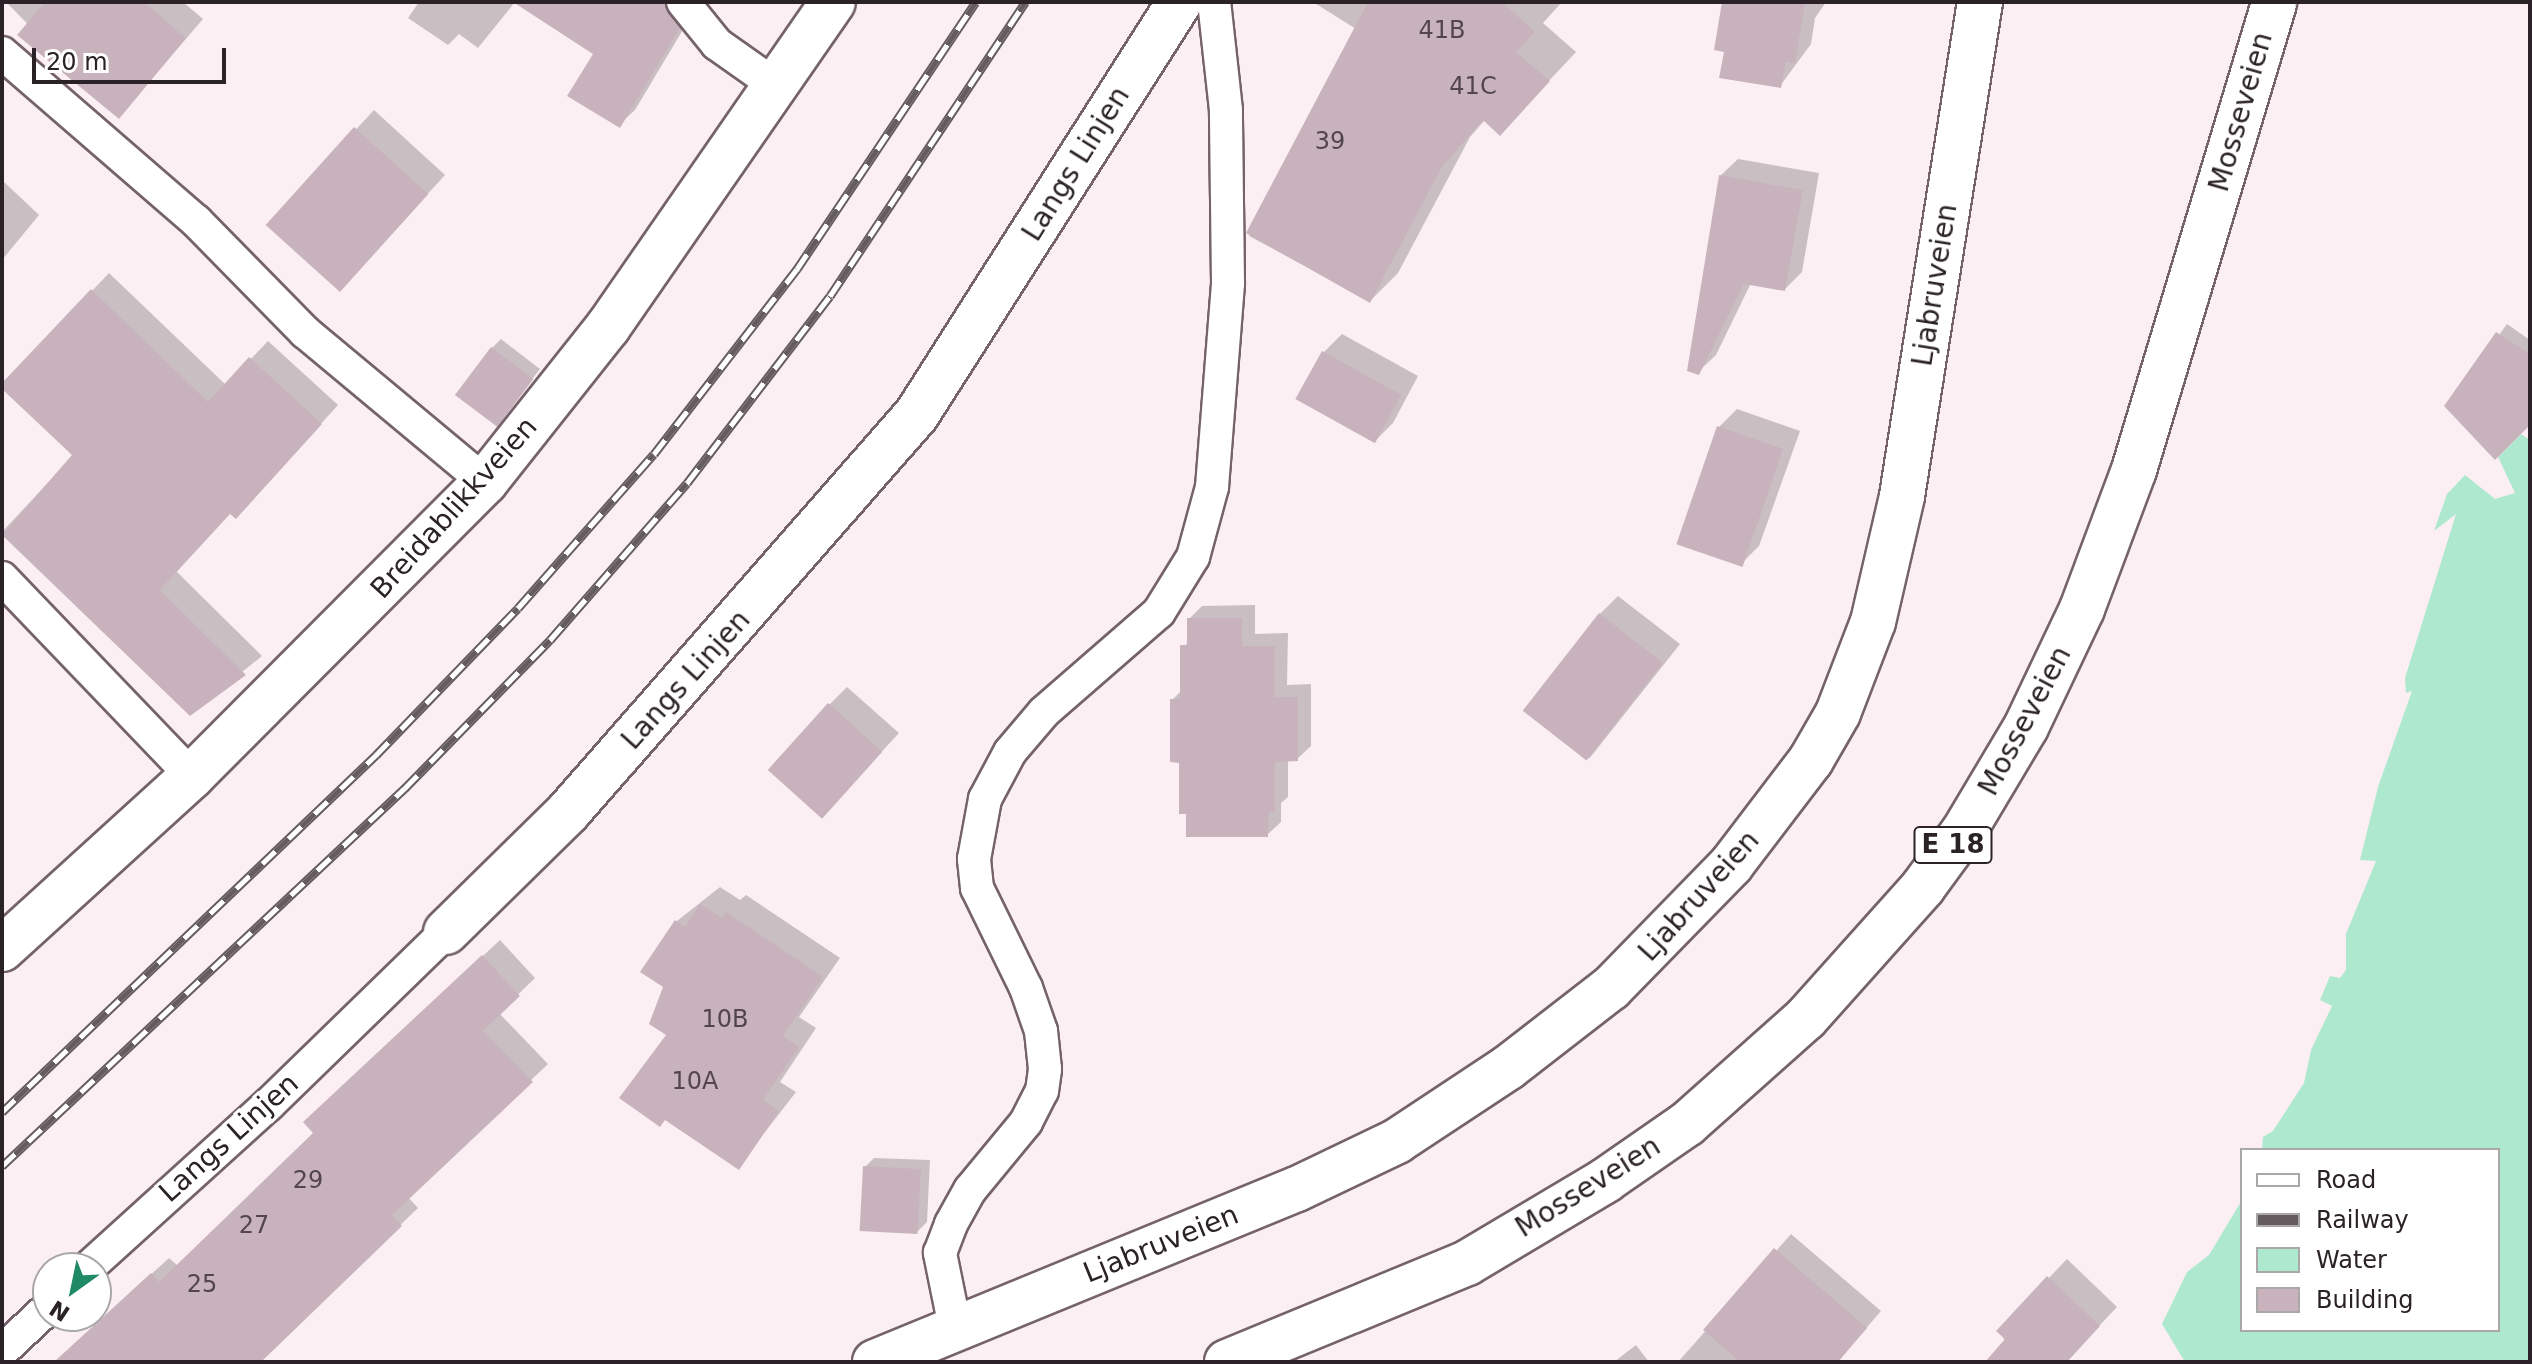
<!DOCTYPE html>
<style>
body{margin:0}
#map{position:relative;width:2532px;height:1364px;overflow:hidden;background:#fceff4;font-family:"DejaVu Sans",sans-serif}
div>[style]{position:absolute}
.water>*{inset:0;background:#aee8ce}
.shadow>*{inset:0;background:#0003}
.building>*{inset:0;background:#c8b3bc;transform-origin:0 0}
.roads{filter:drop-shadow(2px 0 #75626a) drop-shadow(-2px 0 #75626a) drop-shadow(0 2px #75626a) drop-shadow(0 -2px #75626a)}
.lane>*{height:32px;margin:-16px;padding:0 16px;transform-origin:16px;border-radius:16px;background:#fff}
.street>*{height:44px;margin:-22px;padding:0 22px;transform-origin:22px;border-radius:22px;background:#fff}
.secondary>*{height:44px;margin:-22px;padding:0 22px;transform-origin:22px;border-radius:22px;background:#fff}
.highway>*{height:44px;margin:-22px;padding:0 22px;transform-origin:22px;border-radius:22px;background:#fff}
.rail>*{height:9px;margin-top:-4.5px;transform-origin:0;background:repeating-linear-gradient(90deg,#fff 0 18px,#655c60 0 36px);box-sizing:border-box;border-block:2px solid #655c60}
span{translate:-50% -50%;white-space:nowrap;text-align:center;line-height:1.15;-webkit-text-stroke:6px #fff;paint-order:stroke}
.number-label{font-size:24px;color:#52464c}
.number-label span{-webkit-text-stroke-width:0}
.shield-label span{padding:2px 6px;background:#fff;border:2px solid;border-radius:6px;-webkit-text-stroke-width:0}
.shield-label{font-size:26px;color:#2a2226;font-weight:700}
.street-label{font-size:28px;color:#2a2226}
.frame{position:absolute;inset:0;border:4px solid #2a2226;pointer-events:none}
.legend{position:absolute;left:2240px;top:1148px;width:260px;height:184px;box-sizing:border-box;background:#fff;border:2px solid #aaa7a8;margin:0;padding:10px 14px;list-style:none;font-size:24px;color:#2a2226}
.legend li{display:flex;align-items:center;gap:16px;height:40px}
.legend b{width:40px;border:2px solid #aaa7a8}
.north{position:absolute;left:32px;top:1252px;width:80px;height:80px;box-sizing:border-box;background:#fff;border:2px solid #aaa7a8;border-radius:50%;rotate:213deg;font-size:22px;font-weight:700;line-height:32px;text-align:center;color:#2a2226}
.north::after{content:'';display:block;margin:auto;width:28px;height:36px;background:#208a67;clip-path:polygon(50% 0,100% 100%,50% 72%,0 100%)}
.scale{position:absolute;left:32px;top:48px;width:194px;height:36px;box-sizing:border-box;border:4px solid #2a2226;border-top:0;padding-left:10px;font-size:24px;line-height:28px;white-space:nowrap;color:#2a2226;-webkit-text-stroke:6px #fff;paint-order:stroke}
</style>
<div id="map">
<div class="water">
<i style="clip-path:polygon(2521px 434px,2530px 440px,2530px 1362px,2185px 1362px,2162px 1324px,2187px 1272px,2209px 1255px,2242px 1200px,2242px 1330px,2498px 1330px,2498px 1150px,2262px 1150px,2263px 1137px,2273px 1131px,2304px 1083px,2311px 1050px,2332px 1006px,2320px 1000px,2330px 976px,2340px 978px,2346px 970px,2346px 934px,2376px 861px,2360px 860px,2378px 787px,2412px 691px,2406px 693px,2405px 678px,2456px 514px,2434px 531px,2447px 494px,2465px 475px,2495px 499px,2515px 493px,2498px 457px)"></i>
</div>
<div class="shadow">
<i style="clip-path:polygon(6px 2px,183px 2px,203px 19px,119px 117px)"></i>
<i style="clip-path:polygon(419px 2px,515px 2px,478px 48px,459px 34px,448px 45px,408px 18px)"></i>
<i style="clip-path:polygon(517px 2px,652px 2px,687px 23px,635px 110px,619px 125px,596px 53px)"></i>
<i style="clip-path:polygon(1313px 2px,1562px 2px,1543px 23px,1576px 52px,1500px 133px,1485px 120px,1470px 137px,1398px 273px,1370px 301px,1249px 236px,1356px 29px)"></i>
<i style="clip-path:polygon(1724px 2px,1826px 2px,1815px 18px,1811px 44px,1780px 86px,1726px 50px)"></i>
<i style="clip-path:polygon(374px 110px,445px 175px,357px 272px,268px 224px)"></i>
<i style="clip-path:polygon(1738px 159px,1819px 173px,1802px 272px,1785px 289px,1751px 283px,1716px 355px,1698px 372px,1720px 176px)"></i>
<i style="clip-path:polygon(2px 180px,39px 215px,2px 260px)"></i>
<i style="clip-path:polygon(109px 273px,226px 385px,268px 341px,338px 405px,253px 499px,231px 512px,176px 571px,262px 656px,190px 714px,2px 532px,74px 455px,2px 386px)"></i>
<i style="clip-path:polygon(2507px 324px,2530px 340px,2530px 423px,2447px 406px)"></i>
<i style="clip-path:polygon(1342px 334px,1418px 376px,1393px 423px,1375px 441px,1324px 352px)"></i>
<i style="clip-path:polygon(501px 339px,540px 369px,504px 415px,492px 348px)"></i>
<i style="clip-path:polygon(1737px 409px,1800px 431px,1759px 546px,1741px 564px,1719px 427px)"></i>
<i style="clip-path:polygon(1618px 596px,1680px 644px,1589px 759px,1600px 614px)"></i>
<i style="clip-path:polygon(1255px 605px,1255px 634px,1288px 633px,1287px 685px,1311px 684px,1311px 746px,1297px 759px,1288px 760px,1288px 797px,1281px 803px,1281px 822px,1267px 835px,1181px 761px,1172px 700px,1182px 690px,1189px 619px,1202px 606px)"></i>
<i style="clip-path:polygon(847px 687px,899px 733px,839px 798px,829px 705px)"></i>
<i style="clip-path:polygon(720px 887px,740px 900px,746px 895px,840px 958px,799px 1017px,816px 1028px,780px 1082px,796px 1092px,738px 1167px,669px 1034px,666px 986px,643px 971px,677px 921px)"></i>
<i style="clip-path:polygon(500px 940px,535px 978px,499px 1013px,548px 1064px,408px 1197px,418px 1208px,258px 1362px,55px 1362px,169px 1258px,178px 1266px,316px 1133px,322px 1106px)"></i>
<i style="clip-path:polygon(874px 1158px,930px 1160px,927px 1222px,918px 1231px,865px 1167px)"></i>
<i style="clip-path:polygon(1791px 1234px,1881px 1311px,1837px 1362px,1678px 1362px)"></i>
<i style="clip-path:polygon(2067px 1259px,2117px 1307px,2065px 1362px,2016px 1362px,1999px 1330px)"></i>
<i style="clip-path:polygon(1636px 1345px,1649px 1362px,1614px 1362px)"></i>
</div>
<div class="building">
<i style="clip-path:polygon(45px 2px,144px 2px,186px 38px,119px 119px,17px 35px)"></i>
<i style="clip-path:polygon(513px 2px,664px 2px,680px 28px,620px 128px,567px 96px,593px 54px)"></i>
<i style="clip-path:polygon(1368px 2px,1502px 2px,1535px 32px,1516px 52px,1550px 81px,1500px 136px,1483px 120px,1442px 167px,1370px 303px,1246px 233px)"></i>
<i style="clip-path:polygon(1722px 2px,1805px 2px,1795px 63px,1786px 62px,1781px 88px,1719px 78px,1724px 52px,1714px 50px)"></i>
<i style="left:354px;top:127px;width:100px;height:132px;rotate:42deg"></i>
<i style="clip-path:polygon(1719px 175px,1803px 190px,1785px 291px,1744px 284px,1699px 375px,1687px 371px)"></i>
<i style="clip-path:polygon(91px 289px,208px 402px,249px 357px,322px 424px,236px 519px,230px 514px,160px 590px,246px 675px,190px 716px,2px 535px,72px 455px,2px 389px,2px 383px)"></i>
<i style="clip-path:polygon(2496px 332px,2530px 354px,2530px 425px,2495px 460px,2444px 406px)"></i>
<i style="left:491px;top:347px;width:53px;height:60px;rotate:37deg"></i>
<i style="left:1322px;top:351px;width:91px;height:55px;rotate:29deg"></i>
<i style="left:1717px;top:426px;width:70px;height:125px;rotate:19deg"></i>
<i style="left:1599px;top:613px;width:81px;height:124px;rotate:38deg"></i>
<i style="clip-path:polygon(1187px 618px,1242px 618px,1242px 646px,1275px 646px,1275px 697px,1298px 697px,1298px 761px,1275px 762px,1275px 812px,1269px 812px,1268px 837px,1186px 837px,1186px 814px,1179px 814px,1179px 763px,1170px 762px,1170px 699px,1180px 699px,1180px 645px,1187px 645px)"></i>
<i style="left:828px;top:703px;width:73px;height:90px;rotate:42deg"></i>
<i style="clip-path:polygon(700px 904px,722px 918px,726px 912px,823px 977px,783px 1036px,799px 1047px,763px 1100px,779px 1111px,739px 1170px,665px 1120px,660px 1127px,619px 1098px,666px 1035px,649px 1024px,663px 987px,640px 972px,675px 920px,685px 927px)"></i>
<i style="clip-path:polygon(482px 955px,520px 996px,483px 1031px,533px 1082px,392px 1215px,402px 1226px,261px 1362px,54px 1362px,151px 1273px,159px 1282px,313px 1133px,303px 1122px)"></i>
<i style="left:863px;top:1166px;width:58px;height:65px;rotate:3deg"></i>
<i style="clip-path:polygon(1774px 1248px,1867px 1328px,1838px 1362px,1740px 1362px,1703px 1330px)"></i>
<i style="clip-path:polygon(2047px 1276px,2100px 1326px,2067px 1362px,1985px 1362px,2005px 1339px,1996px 1331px)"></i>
</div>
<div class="roads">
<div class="lane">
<i style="left:683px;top:2px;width:54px;rotate:51deg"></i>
<i style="left:717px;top:44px;width:75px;rotate:35.2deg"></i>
<i style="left:2px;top:53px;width:257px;rotate:40.9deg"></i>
<i style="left:196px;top:221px;width:156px;rotate:45.5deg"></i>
<i style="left:305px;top:332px;width:234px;rotate:39.8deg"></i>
<i style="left:2px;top:578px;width:274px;rotate:46.2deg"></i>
<i style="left:88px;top:1268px;width:243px;rotate:-42.2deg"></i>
<i style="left:268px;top:1105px;width:248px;rotate:-44.2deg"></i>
<i style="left:955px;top:1327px;width:76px;rotate:-101.5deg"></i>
<i style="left:940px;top:1253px;width:31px;rotate:-69deg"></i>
<i style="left:951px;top:1224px;width:39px;rotate:-61deg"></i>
<i style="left:970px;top:1190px;width:88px;rotate:-50.5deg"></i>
<i style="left:1026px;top:1122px;width:35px;rotate:-63deg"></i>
<i style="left:1042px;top:1091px;width:22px;rotate:-82deg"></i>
<i style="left:1045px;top:1069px;width:38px;rotate:-96deg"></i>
<i style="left:1041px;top:1031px;width:46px;rotate:-109.2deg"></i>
<i style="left:1026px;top:988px;width:111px;rotate:-116.1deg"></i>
<i style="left:977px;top:888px;width:29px;rotate:-96deg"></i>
<i style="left:974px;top:859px;width:61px;rotate:-79.6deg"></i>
<i style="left:985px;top:799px;width:53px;rotate:-62deg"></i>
<i style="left:1010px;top:752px;width:52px;rotate:-49.6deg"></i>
<i style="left:1044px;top:712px;width:152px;rotate:-41deg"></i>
<i style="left:1159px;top:612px;width:65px;rotate:-58.3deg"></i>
<i style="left:1193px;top:557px;width:73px;rotate:-74.8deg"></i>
<i style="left:1212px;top:487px;width:205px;rotate:-85.5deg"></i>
<i style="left:1228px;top:283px;width:173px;rotate:-90.7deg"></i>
<i style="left:1226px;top:110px;width:109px;rotate:-96.3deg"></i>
<i style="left:2px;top:1351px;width:63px;rotate:-43.1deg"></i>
</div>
<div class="street">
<i style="left:446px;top:932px;width:171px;rotate:-44.5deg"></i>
<i style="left:568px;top:812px;width:529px;rotate:-48.75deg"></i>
<i style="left:917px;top:414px;width:488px;rotate:-57.5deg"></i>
<i style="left:2px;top:949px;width:257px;rotate:-42.3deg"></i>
<i style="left:192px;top:776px;width:415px;rotate:-45.1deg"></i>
<i style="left:485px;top:482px;width:198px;rotate:-51.6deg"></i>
<i style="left:608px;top:327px;width:395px;rotate:-55.3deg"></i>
</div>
<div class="secondary">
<i style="left:875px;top:1362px;width:456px;rotate:-22.3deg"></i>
<i style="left:1297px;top:1189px;width:111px;rotate:-25.6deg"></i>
<i style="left:1397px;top:1141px;width:134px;rotate:-33.5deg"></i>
<i style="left:1509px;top:1067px;width:129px;rotate:-37.8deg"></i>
<i style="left:1611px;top:988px;width:172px;rotate:-45.7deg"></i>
<i style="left:1731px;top:865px;width:132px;rotate:-52.7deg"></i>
<i style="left:1811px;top:760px;width:54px;rotate:-60.1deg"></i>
<i style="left:1838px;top:713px;width:97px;rotate:-69deg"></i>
<i style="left:1873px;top:622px;width:129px;rotate:-77deg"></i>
<i style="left:1902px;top:496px;width:500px;rotate:-81.03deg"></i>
</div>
<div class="highway">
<i style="left:1227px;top:1362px;width:260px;rotate:-22.4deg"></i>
<i style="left:1467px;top:1263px;width:162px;rotate:-30.8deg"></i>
<i style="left:1606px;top:1180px;width:98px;rotate:-34.7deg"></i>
<i style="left:1687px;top:1124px;width:159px;rotate:-41.7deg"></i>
<i style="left:1806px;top:1018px;width:176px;rotate:-48.2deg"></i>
<i style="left:1923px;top:887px;width:69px;rotate:-53.8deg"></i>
<i style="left:1964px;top:831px;width:121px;rotate:-59.2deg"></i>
<i style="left:2026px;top:727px;width:131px;rotate:-64.6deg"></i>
<i style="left:2082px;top:609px;width:148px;rotate:-69.5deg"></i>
<i style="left:2134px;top:470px;width:488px;rotate:-73.3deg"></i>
</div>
</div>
<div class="rail">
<i style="left:2px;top:1112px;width:517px;rotate:-43.67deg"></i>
<i style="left:376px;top:755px;width:204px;rotate:-46deg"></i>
<i style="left:518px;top:608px;width:205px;rotate:-48.6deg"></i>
<i style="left:654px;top:454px;width:234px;rotate:-52.3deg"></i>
<i style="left:797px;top:269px;width:321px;rotate:-56.2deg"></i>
<i style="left:2px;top:1166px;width:553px;rotate:-43.17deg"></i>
<i style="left:405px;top:788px;width:207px;rotate:-45.6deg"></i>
<i style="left:550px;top:640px;width:208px;rotate:-48.9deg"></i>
<i style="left:687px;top:483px;width:235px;rotate:-52.6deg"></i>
<i style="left:830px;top:296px;width:353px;rotate:-56.4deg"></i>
</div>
<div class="number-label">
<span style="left:1442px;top:31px">41B</span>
<span style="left:1473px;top:87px">41C</span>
<span style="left:1330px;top:142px">39</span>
<span style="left:725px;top:1020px">10B</span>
<span style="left:695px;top:1082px">10A</span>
<span style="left:308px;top:1181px">29</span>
<span style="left:254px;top:1226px">27</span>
<span style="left:202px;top:1285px">25</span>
</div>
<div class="shield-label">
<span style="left:1953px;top:845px">E 18</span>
</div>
<div class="street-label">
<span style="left:2241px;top:112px;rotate:-74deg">Mosseveien</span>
<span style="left:1076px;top:164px;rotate:-58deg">Langs Linjen</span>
<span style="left:1935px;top:285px;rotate:-81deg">Ljabruveien</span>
<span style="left:454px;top:508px;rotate:-48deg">Breidablikkveien</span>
<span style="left:686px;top:680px;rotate:-48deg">Langs Linjen</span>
<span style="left:2025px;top:721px;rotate:-62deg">Mosseveien</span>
<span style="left:1699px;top:896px;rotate:-48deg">Ljabruveien</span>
<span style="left:229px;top:1138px;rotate:-42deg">Langs Linjen</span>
<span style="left:1588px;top:1187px;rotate:-32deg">Mosseveien</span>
<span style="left:1161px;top:1244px;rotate:-22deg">Ljabruveien</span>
</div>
<div class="frame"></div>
<ul class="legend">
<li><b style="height:10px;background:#fff"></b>Road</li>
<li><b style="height:10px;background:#655c60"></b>Railway</li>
<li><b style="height:22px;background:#aee8ce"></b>Water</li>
<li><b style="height:22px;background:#c8b3bc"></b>Building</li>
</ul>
<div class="north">N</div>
<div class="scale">20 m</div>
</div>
